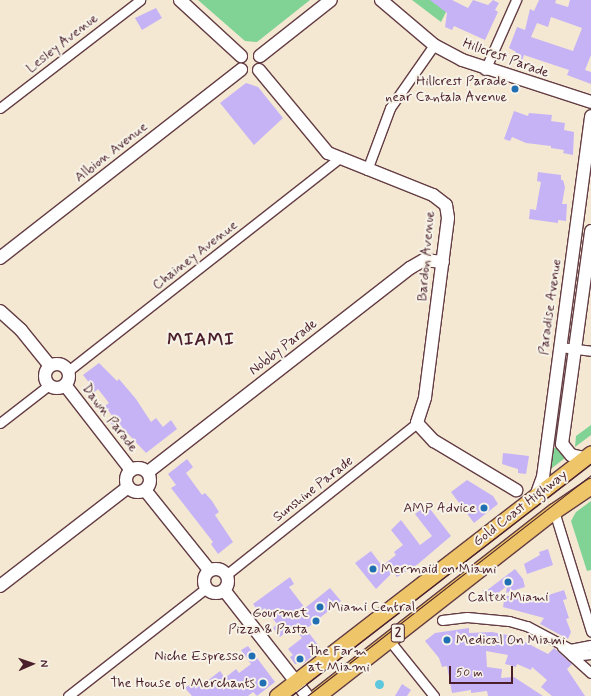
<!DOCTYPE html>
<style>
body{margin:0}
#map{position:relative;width:591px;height:696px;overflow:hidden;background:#f4e8d3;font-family:Mynerve,sans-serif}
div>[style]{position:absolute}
.green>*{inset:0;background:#80d395}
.water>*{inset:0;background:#5fc7dc}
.round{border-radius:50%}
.building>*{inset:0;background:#c6b3f6}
.roads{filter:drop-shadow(1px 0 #643d44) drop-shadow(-1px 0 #643d44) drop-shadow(0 1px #643d44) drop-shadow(0 -1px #643d44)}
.minor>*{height:9px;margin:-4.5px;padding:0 4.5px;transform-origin:4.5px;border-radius:4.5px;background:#fff}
.tertiary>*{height:12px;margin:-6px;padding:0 6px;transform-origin:6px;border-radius:6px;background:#fff}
.tertiary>.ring{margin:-6px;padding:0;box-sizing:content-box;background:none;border:12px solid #fff;border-radius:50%}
.trunk>*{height:15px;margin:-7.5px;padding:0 7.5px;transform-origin:7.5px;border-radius:7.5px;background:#eec569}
.tram>*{height:1px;margin:-0.5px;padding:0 0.5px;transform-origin:0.5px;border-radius:0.5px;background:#4a1f2b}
.dots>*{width:11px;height:11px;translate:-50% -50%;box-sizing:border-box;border:2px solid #f7f3e8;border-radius:50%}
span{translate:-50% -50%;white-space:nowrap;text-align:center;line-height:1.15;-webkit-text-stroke:4px #f7f3e8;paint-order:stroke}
.shield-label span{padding:1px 3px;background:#f7f3e8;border:1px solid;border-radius:3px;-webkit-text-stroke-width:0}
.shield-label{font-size:13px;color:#4a1f2b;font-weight:700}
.street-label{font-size:14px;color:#4a1f2b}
.poi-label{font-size:14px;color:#4a1f2b}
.right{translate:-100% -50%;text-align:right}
.left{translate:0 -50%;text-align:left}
.district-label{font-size:18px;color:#4a1f2b;font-weight:700;letter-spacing:1px}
.north{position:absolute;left:12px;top:644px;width:40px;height:40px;-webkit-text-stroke:3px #f7f3e8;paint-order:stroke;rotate:88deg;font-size:11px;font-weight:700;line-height:16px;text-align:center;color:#4a1f2b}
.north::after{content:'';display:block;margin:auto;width:14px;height:18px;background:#4a1f2b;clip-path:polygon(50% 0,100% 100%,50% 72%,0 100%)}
.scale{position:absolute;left:449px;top:666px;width:64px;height:18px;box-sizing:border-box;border:2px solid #4a1f2b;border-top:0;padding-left:5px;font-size:12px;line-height:14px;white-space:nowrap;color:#4a1f2b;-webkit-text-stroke:3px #f7f3e8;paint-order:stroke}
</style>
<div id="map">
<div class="green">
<i style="clip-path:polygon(198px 0,310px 0,257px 42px,245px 41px)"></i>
<i style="clip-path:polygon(412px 0,452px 0,441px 22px)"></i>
<i style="clip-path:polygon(591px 425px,591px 435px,575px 447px,576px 436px)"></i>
<i style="clip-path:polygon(549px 448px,558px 448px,565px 458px,547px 472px)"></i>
<i style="clip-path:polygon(591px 501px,591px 570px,587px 571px,571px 521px,576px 512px)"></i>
</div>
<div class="water">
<i class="round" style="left:374.5px;top:679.5px;width:9px;height:9px"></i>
</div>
<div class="building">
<i style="clip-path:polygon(430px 0,452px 0,468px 8px,473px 0,488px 5px,493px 0,499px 3px,495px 10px,498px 12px,485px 40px,454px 26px,452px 30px,445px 27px,447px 13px)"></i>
<i style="clip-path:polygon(evenodd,539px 0,556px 0,555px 3px,568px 7px,570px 0,591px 0,591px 55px,585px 70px,591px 72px,591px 84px,567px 75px,569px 70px,524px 55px,522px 61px,514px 58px,516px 52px,509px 48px,517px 27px,525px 30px,530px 9px,534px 11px,539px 0,551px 17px,582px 28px,573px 51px,531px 37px,537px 23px,548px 27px,551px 17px)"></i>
<i style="clip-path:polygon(156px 8px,162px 18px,142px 30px,135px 18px)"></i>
<i style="clip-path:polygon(246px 83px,258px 87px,283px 118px,254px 145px,220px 103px)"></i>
<i style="clip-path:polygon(514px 111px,528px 116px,529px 113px,552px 115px,551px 121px,565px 123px,564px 130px,574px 132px,573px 155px,563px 153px,564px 150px,551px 148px,551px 146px,526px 143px,512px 137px,510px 141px,504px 139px)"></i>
<i style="clip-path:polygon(538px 172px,561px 175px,561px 180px,563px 180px,565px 187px,562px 204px,567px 204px,566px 221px,558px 220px,558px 223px,529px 219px,530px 209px,536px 210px,538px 198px,541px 182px,537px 181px)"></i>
<i style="clip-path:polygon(99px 363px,117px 381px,119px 379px,136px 399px,151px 422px,156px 418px,163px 427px,171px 420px,177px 429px,146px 453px,118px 423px,113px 427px,109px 420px,113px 417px,105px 406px,109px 403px,98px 389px,90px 396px,85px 390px,91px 385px,83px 375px)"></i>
<i style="clip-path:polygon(503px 453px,529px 456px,526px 474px,518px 473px,518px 469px,502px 464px)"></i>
<i style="clip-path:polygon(187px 459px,193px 467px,186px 473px,202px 495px,205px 493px,212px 501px,219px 512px,215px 515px,233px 542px,218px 554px,211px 544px,213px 542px,171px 488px,176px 485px,168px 474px)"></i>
<i style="clip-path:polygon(467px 480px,493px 496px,498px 504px,474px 523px,451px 492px)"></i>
<i style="clip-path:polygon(427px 505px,451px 536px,418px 564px,397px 577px,393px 572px,376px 589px,355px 563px,371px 551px,382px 566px,396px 555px,394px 552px,403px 545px,391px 530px,401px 520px,420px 545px,432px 536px,415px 514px)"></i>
<i style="clip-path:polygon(548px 549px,553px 565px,527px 574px,524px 564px,540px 555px,539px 552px)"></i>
<i style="clip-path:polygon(515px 569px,523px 579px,525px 587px,506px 593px,507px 586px,489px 600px,482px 590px,486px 591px)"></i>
<i style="clip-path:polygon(290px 577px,294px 584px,289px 587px,305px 608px,330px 588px,341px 601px,306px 629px,321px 649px,303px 664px,295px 664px,290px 657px,293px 655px,288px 649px,302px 638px,293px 626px,280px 637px,273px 628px,277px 624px,265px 608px,259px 612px,253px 604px)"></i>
<i style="clip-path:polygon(564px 590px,567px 599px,563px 600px,569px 618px,566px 619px,571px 632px,568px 639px,540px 624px,544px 618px,503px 607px,505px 595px,530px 601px)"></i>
<i style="clip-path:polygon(469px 628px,469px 633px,492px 632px,523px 638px,523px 641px,548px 654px,554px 648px,572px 664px,567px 669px,585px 696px,552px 696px,541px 687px,547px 680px,532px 667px,531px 670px,517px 664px,516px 667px,505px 664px,508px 655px,486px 651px,487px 667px,502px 669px,501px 678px,514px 677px,543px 696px,488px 696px,487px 691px,471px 693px,471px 690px,452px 693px,447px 666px,442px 667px,439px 658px,425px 641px,435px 633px)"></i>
<i style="clip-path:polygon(248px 646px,275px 682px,257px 696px,253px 692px,248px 696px,192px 696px,185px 688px,197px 679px,202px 685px,220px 671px,225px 678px,236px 669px,239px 673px,251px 664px,241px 650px)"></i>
<i style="clip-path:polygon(402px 684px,411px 690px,407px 696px,395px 696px)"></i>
</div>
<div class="roads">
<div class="minor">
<i style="left:485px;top:70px;width:77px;rotate:-66.1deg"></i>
<i style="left:0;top:108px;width:177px;rotate:-37.6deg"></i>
<i style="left:367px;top:170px;width:66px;rotate:-69.6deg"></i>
<i style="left:390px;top:108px;width:77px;rotate:-55.1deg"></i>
<i style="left:560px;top:347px;width:31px;rotate:7deg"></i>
<i style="left:68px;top:371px;width:343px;rotate:-38.1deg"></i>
<i style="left:0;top:423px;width:62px;rotate:-37.8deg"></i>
<i style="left:554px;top:511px;width:126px;rotate:72.9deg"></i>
<i style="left:226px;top:575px;width:244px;rotate:-38.5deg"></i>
<i style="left:442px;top:620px;width:25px;rotate:-7deg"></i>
<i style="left:467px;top:617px;width:42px;rotate:5.4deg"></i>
<i style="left:509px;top:621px;width:19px;rotate:16deg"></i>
<i style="left:527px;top:626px;width:49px;rotate:28.1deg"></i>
<i style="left:570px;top:649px;width:21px;rotate:-11deg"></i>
<i style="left:389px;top:640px;width:72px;rotate:51.2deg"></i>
<i style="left:562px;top:647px;width:39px;rotate:42deg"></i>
<i style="left:572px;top:656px;width:19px;rotate:-6deg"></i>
<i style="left:68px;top:696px;width:175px;rotate:-38deg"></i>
</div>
<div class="tertiary">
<i style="left:180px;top:0;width:83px;rotate:42.6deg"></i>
<i style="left:381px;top:0;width:70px;rotate:40.3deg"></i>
<i style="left:434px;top:45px;width:32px;rotate:28deg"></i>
<i style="left:462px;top:60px;width:136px;rotate:18deg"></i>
<i style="left:260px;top:56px;width:90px;rotate:-38.3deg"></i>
<i style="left:259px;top:70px;width:108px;rotate:50.3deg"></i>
<i style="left:328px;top:153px;width:113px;rotate:21.8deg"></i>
<i style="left:433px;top:195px;width:16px;rotate:38deg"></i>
<i style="left:446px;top:205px;width:13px;rotate:81deg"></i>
<i style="left:448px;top:218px;width:181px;rotate:97.3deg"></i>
<i style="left:425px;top:398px;width:26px;rotate:108deg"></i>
<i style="left:417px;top:423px;width:25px;rotate:47deg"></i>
<i style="left:434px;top:441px;width:96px;rotate:30.9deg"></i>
<i style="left:0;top:258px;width:306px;rotate:-38deg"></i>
<i style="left:0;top:311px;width:28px;rotate:42deg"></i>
<i style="left:21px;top:330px;width:46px;rotate:51.1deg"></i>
<i class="ring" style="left:45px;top:364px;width:12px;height:12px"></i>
<i style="left:65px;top:385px;width:108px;rotate:52.2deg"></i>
<i style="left:584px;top:458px;width:13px;rotate:-167deg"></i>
<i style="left:571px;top:455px;width:14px;rotate:-129deg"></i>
<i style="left:562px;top:444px;width:215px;rotate:-82.2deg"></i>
<i class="ring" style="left:126px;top:468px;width:12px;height:12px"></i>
<i style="left:148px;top:472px;width:332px;rotate:-37.9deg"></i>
<i style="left:410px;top:268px;width:16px;rotate:-30deg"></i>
<i style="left:424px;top:260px;width:19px;rotate:6deg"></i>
<i style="left:145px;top:490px;width:102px;rotate:51.3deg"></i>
<i style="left:536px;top:496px;width:20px;rotate:-70deg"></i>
<i style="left:543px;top:477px;width:364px;rotate:-82.4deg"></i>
<i class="ring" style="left:204px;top:569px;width:12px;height:12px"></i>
<i style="left:0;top:586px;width:162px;rotate:-37.7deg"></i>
<i style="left:224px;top:590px;width:135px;rotate:51.9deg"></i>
</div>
<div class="trunk">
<i style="left:277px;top:696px;width:397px;rotate:-37.7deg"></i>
<i style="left:317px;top:696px;width:301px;rotate:-38deg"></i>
<i style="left:554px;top:511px;width:45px;rotate:-34deg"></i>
</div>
</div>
<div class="tram">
<i style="left:291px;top:696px;width:380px;rotate:-37.8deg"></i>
<i style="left:307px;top:696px;width:360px;rotate:-37.9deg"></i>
</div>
<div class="dots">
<i style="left:515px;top:89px;background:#1f6fb2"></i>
<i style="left:484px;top:508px;background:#1f6fb2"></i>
<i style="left:373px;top:569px;background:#1f6fb2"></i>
<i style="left:508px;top:582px;background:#1f6fb2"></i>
<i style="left:320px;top:607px;background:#1f6fb2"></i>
<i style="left:316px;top:621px;background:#1f6fb2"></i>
<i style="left:447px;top:640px;background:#1f6fb2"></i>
<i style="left:252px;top:656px;background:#1f6fb2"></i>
<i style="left:300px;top:659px;background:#1f6fb2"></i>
<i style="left:263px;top:683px;background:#1f6fb2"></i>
</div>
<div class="shield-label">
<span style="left:398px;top:633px">2</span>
</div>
<div class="street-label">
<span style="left:62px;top:43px;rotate:-38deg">Lesley Avenue</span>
<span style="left:506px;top:58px;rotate:20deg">Hillcrest Parade</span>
<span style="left:111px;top:152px;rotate:-38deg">Albion Avenue</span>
<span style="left:195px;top:255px;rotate:-38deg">Chainey Avenue</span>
<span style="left:426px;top:256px;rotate:-85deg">Bardon Avenue</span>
<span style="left:550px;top:307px;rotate:-82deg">Paradise Avenue</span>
<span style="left:283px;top:347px;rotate:-38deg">Nobby Parade</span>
<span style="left:110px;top:418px;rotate:52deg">Dawn Parade</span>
<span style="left:313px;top:489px;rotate:-38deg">Sunshine Parade</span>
<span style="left:520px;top:508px;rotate:-38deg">Gold Coast Highway</span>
</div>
<div class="poi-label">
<span class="right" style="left:507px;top:89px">Hillcrest Parade<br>near Cantala Avenue</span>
<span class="right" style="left:476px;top:508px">AMP Advice</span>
<span class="left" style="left:381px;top:569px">Mermaid on Miami</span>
<span style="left:508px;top:597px">Caltex Miami</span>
<span class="left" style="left:328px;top:607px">Miami Central</span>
<span class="right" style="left:308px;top:621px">Gourmet<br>Pizza &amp; Pasta</span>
<span class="left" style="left:456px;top:640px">Medical On Miami</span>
<span class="left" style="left:308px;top:659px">The Farm<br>at Miami</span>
<span class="right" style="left:244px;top:656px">Niche Espresso</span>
<span class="right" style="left:255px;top:683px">The House of Merchants</span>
</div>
<div class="district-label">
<span style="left:201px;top:340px">MIAMI</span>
</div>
<div class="north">N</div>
<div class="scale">50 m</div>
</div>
